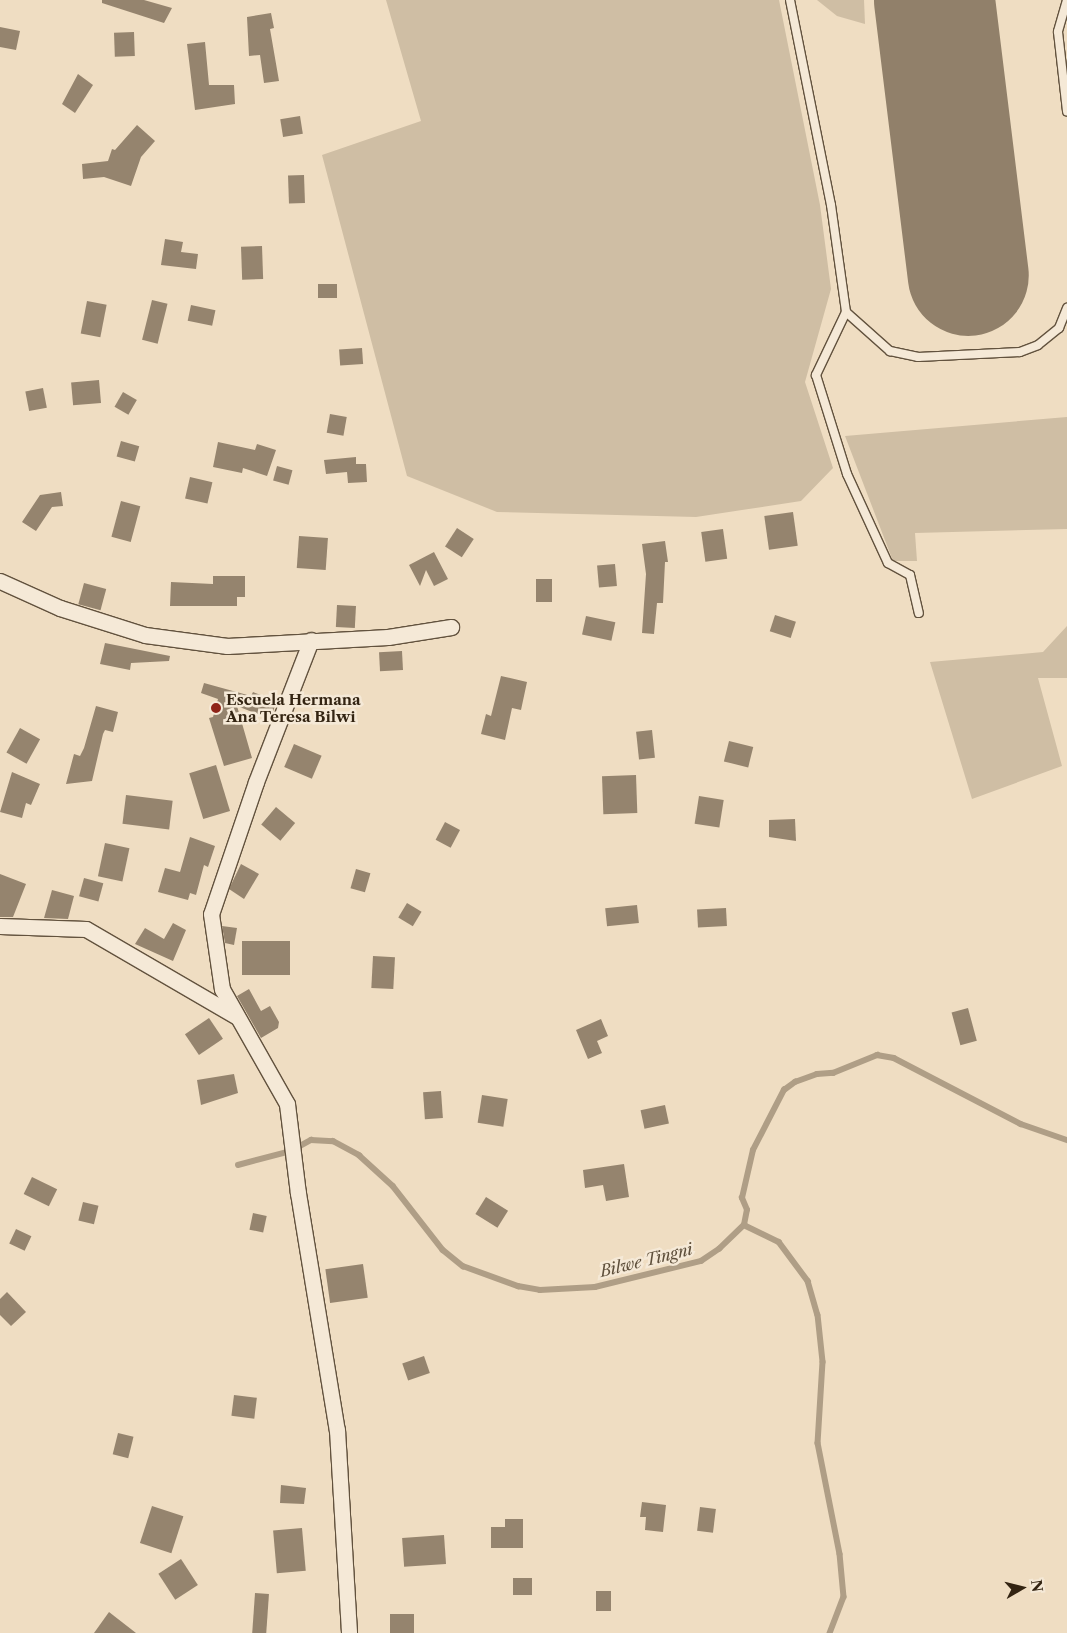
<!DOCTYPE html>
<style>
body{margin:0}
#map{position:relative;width:1067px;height:1633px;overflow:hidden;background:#efddc2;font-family:"Libre Caslon Text",serif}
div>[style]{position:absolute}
.green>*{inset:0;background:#cfbea4}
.stream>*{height:5.5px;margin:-2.75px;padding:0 2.75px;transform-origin:2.75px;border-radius:2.75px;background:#af9e86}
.runway>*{height:121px;margin:-60.5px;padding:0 60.5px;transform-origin:60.5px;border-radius:60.5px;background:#91806a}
.building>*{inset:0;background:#95846e;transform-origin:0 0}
.roads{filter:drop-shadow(1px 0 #62523e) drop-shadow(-1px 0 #62523e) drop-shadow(0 1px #62523e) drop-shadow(0 -1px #62523e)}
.service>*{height:8px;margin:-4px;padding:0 4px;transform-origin:4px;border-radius:4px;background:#f5e9d7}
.minor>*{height:15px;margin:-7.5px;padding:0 7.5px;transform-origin:7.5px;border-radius:7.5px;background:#f5e9d7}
.dots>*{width:14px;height:14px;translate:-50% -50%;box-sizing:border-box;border:2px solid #f5e9d7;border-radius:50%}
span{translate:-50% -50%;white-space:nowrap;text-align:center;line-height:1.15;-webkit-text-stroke:5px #f5e9d7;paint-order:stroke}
.poi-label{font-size:15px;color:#332412;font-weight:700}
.left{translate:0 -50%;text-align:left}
.water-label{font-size:16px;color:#5e4f3b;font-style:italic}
.north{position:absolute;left:997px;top:1563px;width:50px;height:50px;-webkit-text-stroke:4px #f5e9d7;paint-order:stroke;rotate:82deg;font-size:14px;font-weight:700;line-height:20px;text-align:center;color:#332412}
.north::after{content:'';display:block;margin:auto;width:18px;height:22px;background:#332412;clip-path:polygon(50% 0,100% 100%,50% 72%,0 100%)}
</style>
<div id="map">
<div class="green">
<i style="clip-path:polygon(386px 0,779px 0,820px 205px,831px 289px,805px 382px,833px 468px,801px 501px,696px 517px,497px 512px,407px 476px,322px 155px,421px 121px)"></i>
<i style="clip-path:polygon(817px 0,864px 0,865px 24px,837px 16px)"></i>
<i style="clip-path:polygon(1067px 417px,1067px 529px,915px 533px,917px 561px,893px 561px,845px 436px)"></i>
<i style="clip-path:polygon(1067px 626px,1067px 678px,1038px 678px,1062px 766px,972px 799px,930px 662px,1043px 652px)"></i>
</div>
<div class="stream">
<i style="left:238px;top:1165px;width:55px;rotate:-14.8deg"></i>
<i style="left:291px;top:1151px;width:23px;rotate:-29deg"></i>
<i style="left:311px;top:1140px;width:22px;rotate:3deg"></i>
<i style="left:333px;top:1141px;width:30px;rotate:28deg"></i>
<i style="left:359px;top:1155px;width:46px;rotate:42.4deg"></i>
<i style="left:393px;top:1186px;width:81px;rotate:52deg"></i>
<i style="left:443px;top:1250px;width:26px;rotate:39deg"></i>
<i style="left:463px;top:1266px;width:59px;rotate:20deg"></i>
<i style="left:518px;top:1286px;width:22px;rotate:10deg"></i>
<i style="left:540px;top:1290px;width:55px;rotate:-3.1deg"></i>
<i style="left:595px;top:1287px;width:109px;rotate:-13.8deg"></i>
<i style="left:701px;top:1261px;width:22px;rotate:-34deg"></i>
<i style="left:719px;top:1249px;width:35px;rotate:-44deg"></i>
<i style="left:744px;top:1225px;width:15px;rotate:-79deg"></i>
<i style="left:747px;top:1210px;width:13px;rotate:-113deg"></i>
<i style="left:742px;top:1198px;width:49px;rotate:-77.1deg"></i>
<i style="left:753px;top:1150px;width:68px;rotate:-62.7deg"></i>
<i style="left:784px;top:1090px;width:14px;rotate:-36deg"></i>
<i style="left:795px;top:1082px;width:23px;rotate:-20deg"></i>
<i style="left:817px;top:1074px;width:16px;rotate:-4deg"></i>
<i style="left:833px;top:1073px;width:48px;rotate:-22.2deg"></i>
<i style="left:877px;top:1055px;width:17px;rotate:10deg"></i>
<i style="left:894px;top:1058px;width:143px;rotate:27.5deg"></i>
<i style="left:1021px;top:1124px;width:49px;rotate:19.2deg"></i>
<i style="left:744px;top:1225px;width:39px;rotate:26deg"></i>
<i style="left:779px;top:1242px;width:49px;rotate:53.4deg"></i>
<i style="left:808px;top:1281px;width:35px;rotate:74deg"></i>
<i style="left:818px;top:1315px;width:47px;rotate:83.9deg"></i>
<i style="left:823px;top:1362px;width:81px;rotate:93.5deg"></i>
<i style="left:818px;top:1443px;width:113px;rotate:78.8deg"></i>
<i style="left:840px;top:1554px;width:43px;rotate:84.7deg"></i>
<i style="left:844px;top:1597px;width:39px;rotate:111deg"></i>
</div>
<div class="runway">
<i style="left:934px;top:0;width:277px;rotate:83deg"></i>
</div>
<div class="building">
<i style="clip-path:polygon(102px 0,144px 0,172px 8px,164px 23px,102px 3px)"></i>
<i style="clip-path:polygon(271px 13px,274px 28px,270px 29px,279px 81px,264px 83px,260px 55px,249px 56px,247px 17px)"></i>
<i style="clip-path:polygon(0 27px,20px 31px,16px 50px,0 47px)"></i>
<i style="left:134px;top:32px;width:24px;height:20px;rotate:88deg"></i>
<i style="clip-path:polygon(205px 42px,209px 85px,234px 85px,235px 104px,195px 110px,187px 44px)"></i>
<i style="clip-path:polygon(78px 74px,93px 85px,75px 113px,62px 104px)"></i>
<i style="left:300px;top:116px;width:18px;height:20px;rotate:81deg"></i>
<i style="clip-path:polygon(137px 125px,155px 141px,141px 157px,131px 186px,104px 177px,83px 179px,82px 164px,108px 161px,112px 149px,115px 150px)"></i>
<i style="left:304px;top:175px;width:28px;height:16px;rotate:88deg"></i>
<i style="clip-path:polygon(165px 239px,183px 242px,181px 252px,198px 254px,196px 269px,161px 265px)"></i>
<i style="left:262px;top:246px;width:33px;height:21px;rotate:88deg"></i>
<i style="left:318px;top:284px;width:19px;height:14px"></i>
<i style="left:152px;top:300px;width:16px;height:41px;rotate:14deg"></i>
<i style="left:87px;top:301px;width:20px;height:33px;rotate:11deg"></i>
<i style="left:191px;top:305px;width:25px;height:16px;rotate:12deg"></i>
<i style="left:362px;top:348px;width:16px;height:23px;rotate:86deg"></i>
<i style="left:99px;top:380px;width:23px;height:28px;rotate:85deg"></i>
<i style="left:43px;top:388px;width:20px;height:18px;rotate:79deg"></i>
<i style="left:123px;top:392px;width:16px;height:17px;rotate:30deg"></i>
<i style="left:330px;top:414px;width:17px;height:19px;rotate:10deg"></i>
<i style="left:121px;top:441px;width:19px;height:16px;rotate:16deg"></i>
<i style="clip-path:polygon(218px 442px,255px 450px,257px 444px,276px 450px,267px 476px,243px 468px,242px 473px,213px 467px)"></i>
<i style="clip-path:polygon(356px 457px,356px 464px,366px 464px,367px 482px,348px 483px,347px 472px,326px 474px,324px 460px)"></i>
<i style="left:277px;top:466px;width:16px;height:15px;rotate:15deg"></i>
<i style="left:190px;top:477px;width:23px;height:22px;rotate:13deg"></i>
<i style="clip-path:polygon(61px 492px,63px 506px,52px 507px,36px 531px,22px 522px,40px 495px)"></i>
<i style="left:121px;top:501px;width:20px;height:37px;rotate:15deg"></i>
<i style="left:793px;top:512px;width:34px;height:29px;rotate:82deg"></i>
<i style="left:457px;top:528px;width:20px;height:22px;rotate:33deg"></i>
<i style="left:723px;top:529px;width:30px;height:22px;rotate:82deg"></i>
<i style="left:299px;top:536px;width:29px;height:32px;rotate:4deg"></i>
<i style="clip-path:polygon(665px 541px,668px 562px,665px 562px,663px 603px,657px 603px,654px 634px,642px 633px,646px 574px,642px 544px)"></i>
<i style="clip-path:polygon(434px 552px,448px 579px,434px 586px,426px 570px,420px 586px,409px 565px)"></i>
<i style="left:615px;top:564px;width:22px;height:18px;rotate:85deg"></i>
<i style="clip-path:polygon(213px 576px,245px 576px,245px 597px,237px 597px,237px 606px,170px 606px,171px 582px,213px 584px)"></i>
<i style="left:536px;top:579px;width:16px;height:23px"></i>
<i style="left:84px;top:583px;width:23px;height:22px;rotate:15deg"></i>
<i style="left:337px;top:605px;width:19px;height:22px;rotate:3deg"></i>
<i style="left:775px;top:615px;width:22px;height:17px;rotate:18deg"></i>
<i style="left:586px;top:616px;width:30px;height:19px;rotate:12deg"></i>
<i style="clip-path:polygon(105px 643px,170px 656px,169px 661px,131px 663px,130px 670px,100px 664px)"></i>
<i style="left:402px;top:651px;width:19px;height:23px;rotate:87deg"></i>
<i style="clip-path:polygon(501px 676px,527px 682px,521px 710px,512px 708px,505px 740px,481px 734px,486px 714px,491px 716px)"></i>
<i style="clip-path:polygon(204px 683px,251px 696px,253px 692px,277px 701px,270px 719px,237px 706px,252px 758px,224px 766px,209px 718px,213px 717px,218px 699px,201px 693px)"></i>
<i style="clip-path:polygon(96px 706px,118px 712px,113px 732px,105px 730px,103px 734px,92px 781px,66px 784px,74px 754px,80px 756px,84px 748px)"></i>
<i style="left:20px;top:728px;width:23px;height:28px;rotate:29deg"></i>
<i style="left:652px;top:730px;width:28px;height:16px;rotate:84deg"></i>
<i style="left:729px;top:741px;width:25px;height:21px;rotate:14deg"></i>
<i style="left:294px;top:744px;width:30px;height:25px;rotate:23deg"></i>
<i style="left:216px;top:765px;width:48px;height:28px;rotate:73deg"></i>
<i style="clip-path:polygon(12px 772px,40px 784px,31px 805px,26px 803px,22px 818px,0 812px)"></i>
<i style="left:636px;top:775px;width:38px;height:34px;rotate:88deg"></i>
<i style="left:126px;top:795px;width:47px;height:29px;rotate:7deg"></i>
<i style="left:699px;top:796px;width:25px;height:28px;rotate:9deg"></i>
<i style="left:276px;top:807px;width:25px;height:23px;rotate:40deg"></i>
<i style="clip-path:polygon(795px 819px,796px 841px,769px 837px,769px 820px)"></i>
<i style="left:445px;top:822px;width:17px;height:20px;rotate:28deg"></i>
<i style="clip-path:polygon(190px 837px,215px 846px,208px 867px,204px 865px,196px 895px,190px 893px,188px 900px,158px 892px,165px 868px,180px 872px)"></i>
<i style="left:105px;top:843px;width:25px;height:34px;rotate:12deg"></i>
<i style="clip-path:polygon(241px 864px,259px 874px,244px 899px,229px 889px)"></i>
<i style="left:356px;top:869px;width:15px;height:20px;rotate:16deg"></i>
<i style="clip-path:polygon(0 874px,26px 884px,13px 917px,0 917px)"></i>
<i style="left:84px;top:878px;width:20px;height:19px;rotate:15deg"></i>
<i style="clip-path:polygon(52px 890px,74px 896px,68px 919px,44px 918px)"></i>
<i style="left:407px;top:903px;width:17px;height:17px;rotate:31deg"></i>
<i style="left:637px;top:905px;width:18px;height:32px;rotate:84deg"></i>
<i style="left:726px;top:908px;width:18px;height:29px;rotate:87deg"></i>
<i style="clip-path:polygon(173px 923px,186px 930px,173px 961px,135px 944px,145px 928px,164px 939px)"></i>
<i style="clip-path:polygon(222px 926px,237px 928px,234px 945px,225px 943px)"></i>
<i style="left:242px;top:941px;width:48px;height:34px"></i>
<i style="left:373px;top:956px;width:22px;height:32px;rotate:3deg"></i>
<i style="clip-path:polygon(249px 989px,261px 1011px,270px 1006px,279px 1022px,278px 1028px,261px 1038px,237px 996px)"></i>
<i style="left:968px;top:1008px;width:34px;height:17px;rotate:75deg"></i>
<i style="left:209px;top:1018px;width:25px;height:29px;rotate:56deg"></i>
<i style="clip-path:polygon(601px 1019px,608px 1036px,597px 1041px,602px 1053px,588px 1059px,576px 1030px)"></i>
<i style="clip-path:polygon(234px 1074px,238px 1093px,201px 1105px,197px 1080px)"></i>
<i style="left:441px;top:1091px;width:27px;height:18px;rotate:86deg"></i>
<i style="left:482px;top:1095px;width:26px;height:28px;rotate:9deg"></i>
<i style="left:665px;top:1105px;width:19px;height:25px;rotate:78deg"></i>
<i style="clip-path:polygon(624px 1164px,629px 1197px,606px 1201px,603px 1185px,585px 1188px,583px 1170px)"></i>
<i style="left:32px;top:1177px;width:28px;height:19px;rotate:26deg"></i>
<i style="left:486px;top:1197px;width:26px;height:20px;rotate:32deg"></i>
<i style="left:83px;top:1202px;width:16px;height:19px;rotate:14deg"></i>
<i style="left:253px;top:1213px;width:14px;height:17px;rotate:12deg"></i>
<i style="left:16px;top:1229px;width:17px;height:16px;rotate:25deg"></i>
<i style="left:363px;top:1264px;width:34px;height:38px;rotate:82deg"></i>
<i style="clip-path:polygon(7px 1292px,26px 1312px,11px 1326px,0 1315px,0 1299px)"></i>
<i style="left:424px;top:1356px;width:18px;height:23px;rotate:71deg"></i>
<i style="left:234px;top:1395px;width:23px;height:21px;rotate:7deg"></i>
<i style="left:118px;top:1433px;width:16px;height:22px;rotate:14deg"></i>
<i style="clip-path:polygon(281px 1485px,306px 1488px,304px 1504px,280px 1503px)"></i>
<i style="clip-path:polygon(642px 1502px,666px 1505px,663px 1532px,645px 1530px,646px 1517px,640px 1517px)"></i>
<i style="left:152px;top:1506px;width:33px;height:39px;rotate:18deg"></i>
<i style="left:700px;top:1507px;width:16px;height:24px;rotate:7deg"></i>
<i style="clip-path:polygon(505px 1519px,523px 1519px,523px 1548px,491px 1548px,491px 1527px,505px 1527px)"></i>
<i style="left:302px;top:1528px;width:43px;height:29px;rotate:85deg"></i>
<i style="left:444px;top:1535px;width:29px;height:42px;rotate:86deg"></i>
<i style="left:181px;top:1559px;width:31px;height:27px;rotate:57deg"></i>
<i style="left:532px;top:1578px;width:17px;height:19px;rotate:90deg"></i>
<i style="left:596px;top:1591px;width:15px;height:20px"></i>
<i style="left:255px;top:1593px;width:14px;height:40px;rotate:4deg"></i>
<i style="clip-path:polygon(109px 1612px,136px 1633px,94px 1633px)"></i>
<i style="left:390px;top:1614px;width:24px;height:19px"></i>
</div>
<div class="roads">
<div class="service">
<i style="left:790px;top:0;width:209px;rotate:78.7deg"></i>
<i style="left:831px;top:205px;width:108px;rotate:82deg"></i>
<i style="left:846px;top:312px;width:70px;rotate:115.5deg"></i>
<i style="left:816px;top:375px;width:104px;rotate:72.6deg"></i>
<i style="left:847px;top:474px;width:98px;rotate:65.3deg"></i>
<i style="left:888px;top:563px;width:25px;rotate:29deg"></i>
<i style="left:910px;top:575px;width:39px;rotate:77deg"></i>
<i style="left:1067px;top:0;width:33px;rotate:106deg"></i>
<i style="left:1058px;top:32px;width:80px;rotate:83.5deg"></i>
<i style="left:846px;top:312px;width:59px;rotate:41.6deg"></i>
<i style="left:890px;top:351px;width:29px;rotate:12deg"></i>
<i style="left:918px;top:357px;width:102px;rotate:-2.8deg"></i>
<i style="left:1020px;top:352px;width:19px;rotate:-21deg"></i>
<i style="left:1038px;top:345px;width:27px;rotate:-39deg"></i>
<i style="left:1059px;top:328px;width:22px;rotate:-68deg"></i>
</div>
<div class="minor">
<i style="left:0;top:581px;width:66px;rotate:24.2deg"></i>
<i style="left:60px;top:608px;width:89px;rotate:17.6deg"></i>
<i style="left:145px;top:635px;width:83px;rotate:7.6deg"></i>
<i style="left:227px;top:646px;width:161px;rotate:-3.2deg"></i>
<i style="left:388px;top:637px;width:64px;rotate:-9deg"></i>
<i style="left:311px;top:640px;width:152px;rotate:111.2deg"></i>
<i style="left:256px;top:782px;width:139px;rotate:108.8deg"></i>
<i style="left:211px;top:914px;width:76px;rotate:81.7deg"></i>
<i style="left:222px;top:989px;width:132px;rotate:60.5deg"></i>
<i style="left:287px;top:1104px;width:90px;rotate:83deg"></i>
<i style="left:298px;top:1193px;width:240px;rotate:80.7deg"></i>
<i style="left:337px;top:1430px;width:203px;rotate:86.6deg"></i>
<i style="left:0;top:926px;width:86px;rotate:2deg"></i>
<i style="left:86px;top:929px;width:175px;rotate:30.2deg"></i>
</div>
</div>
<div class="dots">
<i style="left:216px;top:708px;background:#8f2418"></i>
</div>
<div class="poi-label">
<span class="left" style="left:226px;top:708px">Escuela Hermana<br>Ana Teresa Bilwi</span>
</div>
<div class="water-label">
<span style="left:646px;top:1260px;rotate:-14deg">Bilwe Tingni</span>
</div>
<div class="north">N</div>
</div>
